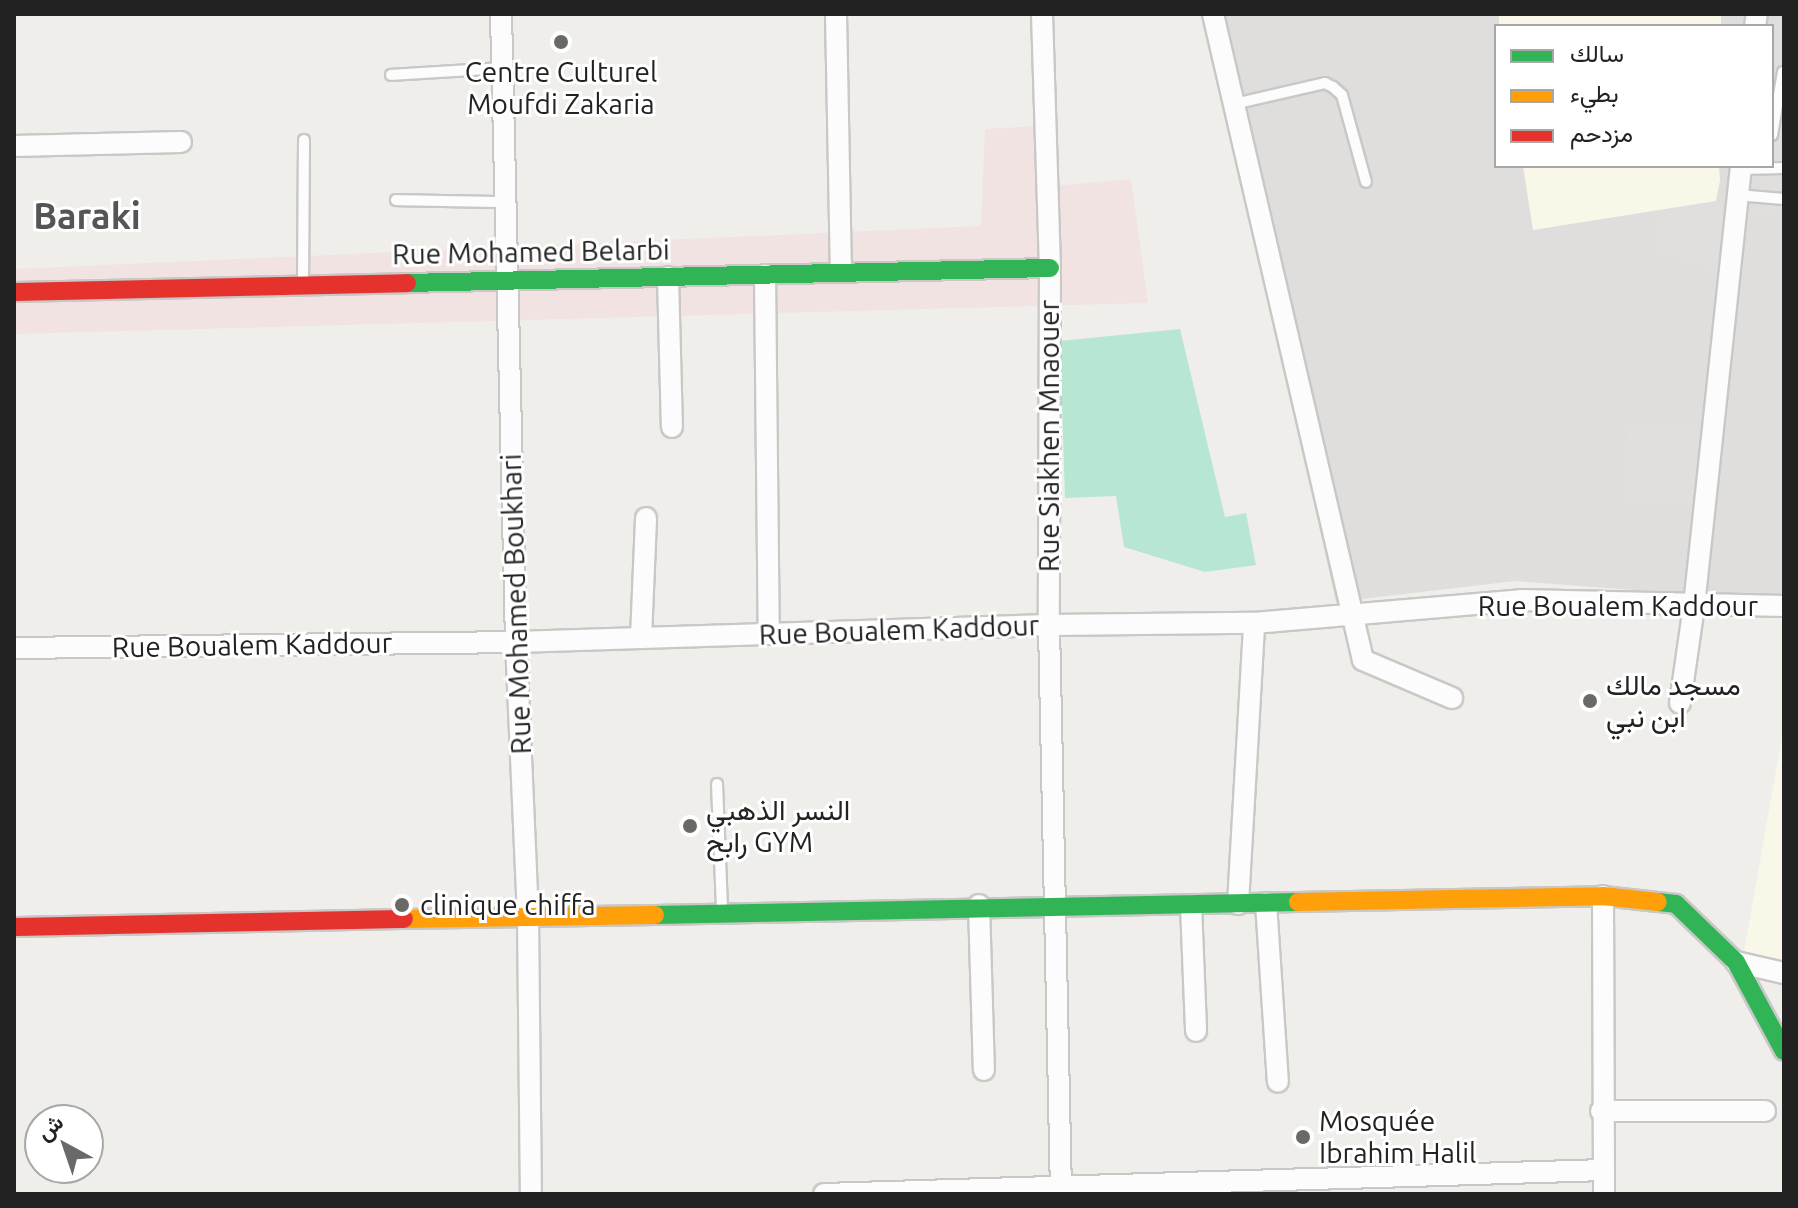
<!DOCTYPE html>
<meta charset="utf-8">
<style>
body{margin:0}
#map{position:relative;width:1798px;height:1208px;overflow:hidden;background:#f0eeeb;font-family:Ubuntu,Vazirmatn,sans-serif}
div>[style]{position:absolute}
.residential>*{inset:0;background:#dfdedc}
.commercial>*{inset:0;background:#f1e3e1}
.education>*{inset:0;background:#f8f7e8;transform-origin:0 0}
.pitch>*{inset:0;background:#b7e6d2}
.parking>*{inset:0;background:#e0dfde;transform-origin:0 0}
.roads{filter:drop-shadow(2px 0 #c9c8c7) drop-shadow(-2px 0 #c9c8c7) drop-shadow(0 2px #c9c8c7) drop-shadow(0 -2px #c9c8c7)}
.lane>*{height:10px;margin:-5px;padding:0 5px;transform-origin:5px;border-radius:5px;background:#fdfcfc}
.street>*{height:20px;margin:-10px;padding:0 10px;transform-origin:10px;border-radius:10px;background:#fdfcfc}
.fast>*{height:18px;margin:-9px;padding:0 9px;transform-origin:9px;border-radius:9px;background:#30b455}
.slow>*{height:18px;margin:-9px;padding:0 9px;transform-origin:9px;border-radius:9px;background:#ff9f0a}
.jam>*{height:18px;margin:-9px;padding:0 9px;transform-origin:9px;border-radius:9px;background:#e5322d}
.dots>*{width:22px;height:22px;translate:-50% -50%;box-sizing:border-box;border:4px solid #fff;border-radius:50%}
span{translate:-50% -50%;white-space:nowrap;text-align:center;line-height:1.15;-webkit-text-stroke:6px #fff;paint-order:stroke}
.poi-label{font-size:28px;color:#222}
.left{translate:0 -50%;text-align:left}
.street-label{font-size:28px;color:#222}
.district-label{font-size:36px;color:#555;font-weight:700}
.frame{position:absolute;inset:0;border:16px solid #222;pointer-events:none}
.legend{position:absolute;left:1494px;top:24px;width:280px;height:144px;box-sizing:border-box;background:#fff;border:2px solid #a7a7a7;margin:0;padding:10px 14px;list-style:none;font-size:24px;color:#222}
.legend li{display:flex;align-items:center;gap:16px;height:40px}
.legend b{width:40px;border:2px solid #a7a7a7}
.north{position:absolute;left:24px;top:1104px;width:80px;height:80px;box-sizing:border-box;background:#fff;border:2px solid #a7a7a7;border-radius:50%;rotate:320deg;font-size:22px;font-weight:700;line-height:32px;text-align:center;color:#222}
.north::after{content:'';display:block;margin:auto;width:28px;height:36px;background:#6a6968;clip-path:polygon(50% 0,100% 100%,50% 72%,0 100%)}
</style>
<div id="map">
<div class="residential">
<i style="clip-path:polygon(evenodd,1204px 14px,1784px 14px,1784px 595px,1673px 593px,1515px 581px,1336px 602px,1204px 14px,1496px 26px,1772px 26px,1772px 166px,1496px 166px,1496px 26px)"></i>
</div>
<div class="commercial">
<i style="clip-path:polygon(1038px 126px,1042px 187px,1131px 179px,1148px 303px,14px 334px,14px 269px,978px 226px,981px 224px,985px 129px)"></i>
</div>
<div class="education">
<i style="left:1499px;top:14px;width:222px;height:12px"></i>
<i style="clip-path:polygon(1523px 166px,1719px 166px,1720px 180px,1716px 201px,1533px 230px)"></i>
<i style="clip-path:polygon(1784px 725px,1784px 961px,1744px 952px)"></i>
</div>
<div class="pitch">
<i style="clip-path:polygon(1180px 329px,1225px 517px,1246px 513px,1256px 565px,1205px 572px,1124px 547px,1116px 496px,1065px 498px,1060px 341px)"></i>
</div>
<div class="parking">
<i style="clip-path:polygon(1777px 59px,1784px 64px,1784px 219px,1756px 216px,1763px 166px,1772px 166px,1772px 97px)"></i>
<i style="clip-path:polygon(1721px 205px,1719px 272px,1659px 253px,1658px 216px)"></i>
<i style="left:1628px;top:426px;width:72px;height:78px;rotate:2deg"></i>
</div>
<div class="roads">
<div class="lane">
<i style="left:391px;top:75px;width:111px;rotate:-3.6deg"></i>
<i style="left:1234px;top:104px;width:93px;rotate:-13deg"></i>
<i style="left:1325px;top:83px;width:9px;rotate:27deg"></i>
<i style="left:1333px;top:87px;width:12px;rotate:42deg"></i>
<i style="left:1342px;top:95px;width:90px;rotate:74.6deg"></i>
<i style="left:1772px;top:135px;width:64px;rotate:-80.1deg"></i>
<i style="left:1740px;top:169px;width:44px;rotate:-1.3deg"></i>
<i style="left:1737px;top:195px;width:47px;rotate:4.9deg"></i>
<i style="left:396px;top:200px;width:108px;rotate:1.1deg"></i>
<i style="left:303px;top:284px;width:144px;rotate:-89.6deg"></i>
<i style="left:717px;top:784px;width:127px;rotate:87.7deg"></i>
</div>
<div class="street">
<i style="left:501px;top:14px;width:628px;rotate:88.63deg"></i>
<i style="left:516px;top:642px;width:274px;rotate:87.5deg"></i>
<i style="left:528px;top:916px;width:278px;rotate:89.4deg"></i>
<i style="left:836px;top:14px;width:258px;rotate:88.9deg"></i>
<i style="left:1042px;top:14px;width:254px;rotate:88.2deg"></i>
<i style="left:1050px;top:268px;width:357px;rotate:90.2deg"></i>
<i style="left:1049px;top:625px;width:569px;rotate:88.79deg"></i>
<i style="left:1213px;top:14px;width:663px;rotate:76.93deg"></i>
<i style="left:1363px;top:660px;width:97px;rotate:23.1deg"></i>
<i style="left:1755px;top:26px;width:12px;rotate:-81deg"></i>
<i style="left:14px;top:146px;width:167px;rotate:-1.4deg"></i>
<i style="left:765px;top:275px;width:359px;rotate:89.4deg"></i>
<i style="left:668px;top:277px;width:150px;rotate:88.5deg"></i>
<i style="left:641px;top:638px;width:120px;rotate:-87.6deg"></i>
<i style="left:14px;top:648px;width:502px;rotate:-0.68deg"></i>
<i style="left:516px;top:642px;width:533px;rotate:-1.83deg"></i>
<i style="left:1049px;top:625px;width:205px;rotate:-0.6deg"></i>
<i style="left:1254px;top:623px;width:268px;rotate:-4.9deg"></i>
<i style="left:1521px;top:600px;width:263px;rotate:1.3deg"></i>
<i style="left:1680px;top:703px;width:98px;rotate:-81.8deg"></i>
<i style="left:1694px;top:606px;width:443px;rotate:-83.9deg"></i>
<i style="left:1603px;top:896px;width:298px;rotate:89.8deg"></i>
<i style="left:1266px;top:903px;width:179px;rotate:86.2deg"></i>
<i style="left:1238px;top:904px;width:281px;rotate:-86.7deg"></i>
<i style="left:979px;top:905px;width:165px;rotate:88.3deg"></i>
<i style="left:1191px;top:905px;width:126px;rotate:87.7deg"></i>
<i style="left:1736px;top:962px;width:49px;rotate:12.9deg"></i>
<i style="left:1601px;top:1111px;width:164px"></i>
<i style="left:824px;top:1194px;width:780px;rotate:-1.76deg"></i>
</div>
<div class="fast">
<i style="left:407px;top:283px;width:643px;rotate:-1.34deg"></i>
<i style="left:1658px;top:902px;width:18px;rotate:6deg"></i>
<i style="left:1676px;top:904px;width:83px;rotate:44deg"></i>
<i style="left:1736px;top:962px;width:101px;rotate:61.7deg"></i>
<i style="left:655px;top:915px;width:643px;rotate:-1.16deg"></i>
</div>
<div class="slow">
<i style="left:1298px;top:902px;width:305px;rotate:-1.1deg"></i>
<i style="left:1603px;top:896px;width:55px;rotate:6.2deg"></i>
<i style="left:404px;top:919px;width:251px;rotate:-0.9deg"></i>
</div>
<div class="jam">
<i style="left:14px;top:292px;width:393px;rotate:-1.3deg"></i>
<i style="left:14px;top:927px;width:390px;rotate:-1.2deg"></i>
</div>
</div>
<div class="dots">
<i style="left:561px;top:42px;background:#6a6968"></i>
<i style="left:1590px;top:701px;background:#6a6968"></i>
<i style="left:690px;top:826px;background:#6a6968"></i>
<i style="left:402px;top:905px;background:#6a6968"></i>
<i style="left:1303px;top:1137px;background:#6a6968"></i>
</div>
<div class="poi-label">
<span style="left:561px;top:88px">Centre Culturel<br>Moufdi Zakaria</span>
<span class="left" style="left:1606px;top:701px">مسجد مالك<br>ابن نبي</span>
<span class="left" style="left:706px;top:826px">النسر الذهبي<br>رابح GYM</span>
<span class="left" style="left:420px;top:905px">clinique chiffa</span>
<span class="left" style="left:1319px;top:1137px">Mosquée<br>Ibrahim Halil</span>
</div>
<div class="street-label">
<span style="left:531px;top:252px;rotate:-1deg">Rue Mohamed Belarbi</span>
<span style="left:1049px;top:436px;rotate:-90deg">Rue Siakhen Mnaouer</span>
<span style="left:516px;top:604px;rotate:-92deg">Rue Mohamed Boukhari</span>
<span style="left:1618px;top:606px">Rue Boualem Kaddour</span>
<span style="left:899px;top:630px;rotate:-2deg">Rue Boualem Kaddour</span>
<span style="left:252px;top:645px;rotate:-1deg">Rue Boualem Kaddour</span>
</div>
<div class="district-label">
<span style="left:87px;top:216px">Baraki</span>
</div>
<div class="frame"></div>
<ul class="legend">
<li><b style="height:10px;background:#30b455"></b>سالك</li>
<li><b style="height:10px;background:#ff9f0a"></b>بطيء</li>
<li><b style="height:10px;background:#e5322d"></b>مزدحم</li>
</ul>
<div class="north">ش</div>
</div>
